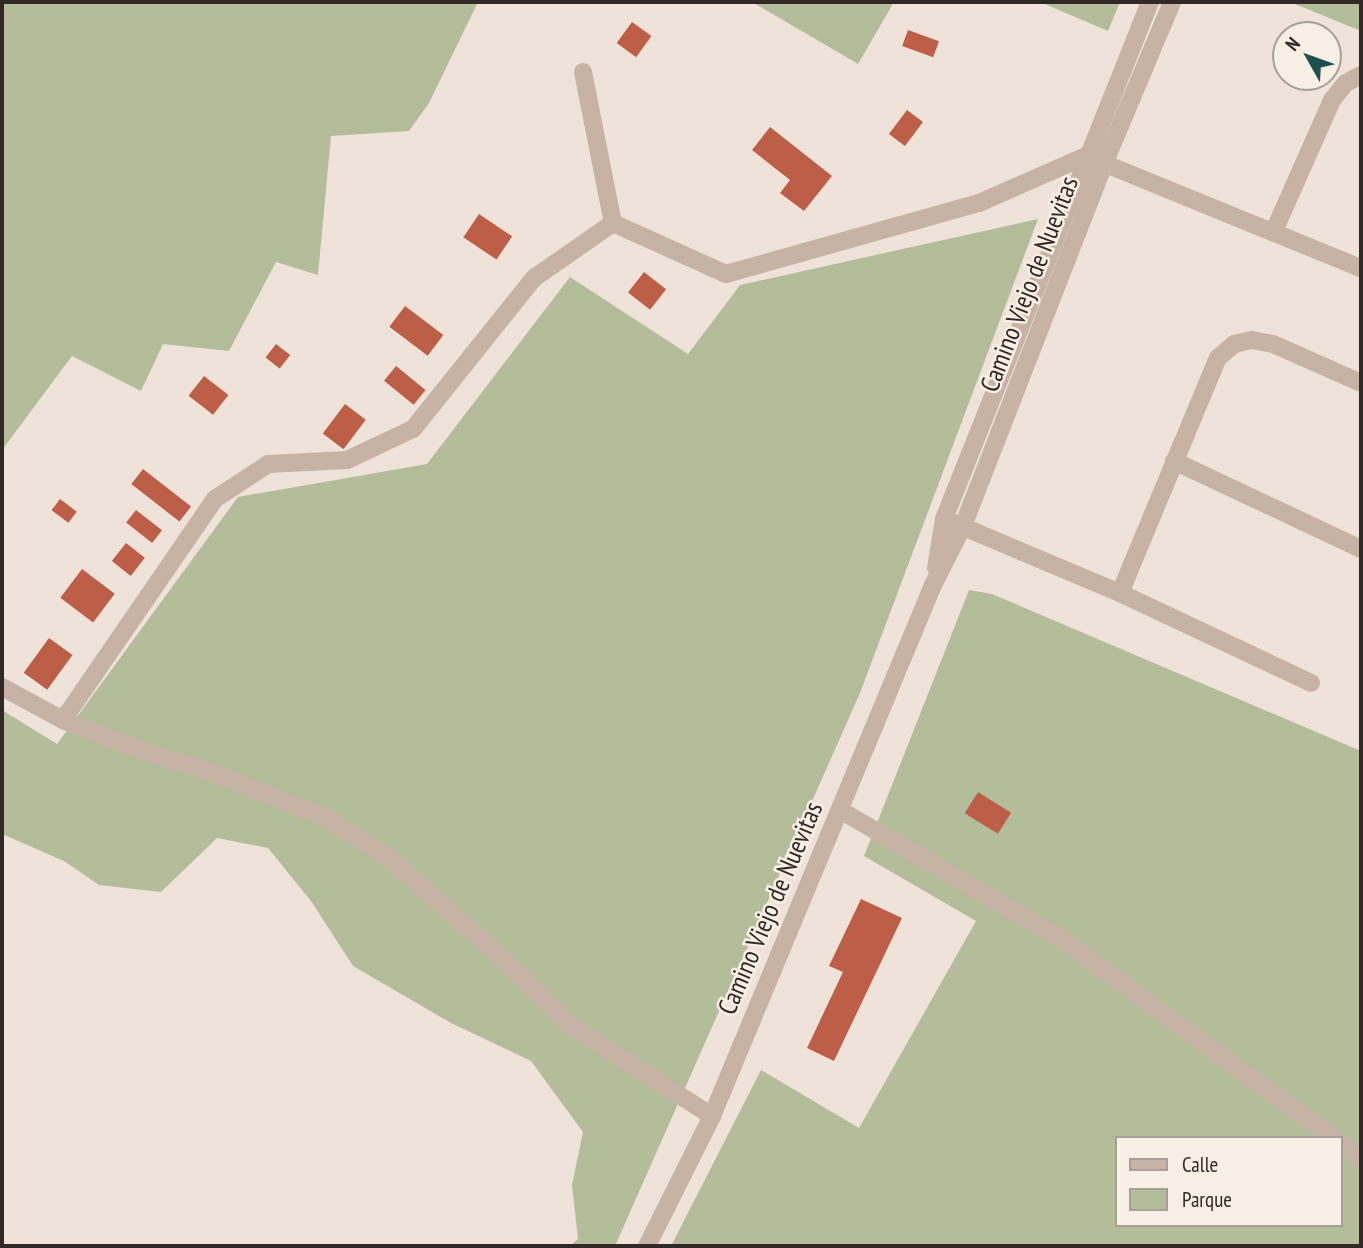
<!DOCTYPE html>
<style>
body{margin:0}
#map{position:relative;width:1363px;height:1248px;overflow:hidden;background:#efe3d9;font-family:"PT Sans Narrow",sans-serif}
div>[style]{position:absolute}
.green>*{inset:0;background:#b3bd9a}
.building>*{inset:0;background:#bd5f48;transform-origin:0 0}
.minor>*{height:18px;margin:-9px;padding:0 9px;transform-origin:9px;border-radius:9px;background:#c6b3a6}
span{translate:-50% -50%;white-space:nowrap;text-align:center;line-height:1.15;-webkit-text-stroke:5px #f7eee4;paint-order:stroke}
.street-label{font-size:26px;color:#322926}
.frame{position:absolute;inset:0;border:4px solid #322926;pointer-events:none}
.legend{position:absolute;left:1115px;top:1136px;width:228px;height:91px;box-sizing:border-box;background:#f7eee4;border:2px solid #a89f98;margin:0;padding:9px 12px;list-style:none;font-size:21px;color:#322926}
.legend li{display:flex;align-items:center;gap:14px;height:35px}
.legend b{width:35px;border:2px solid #a89f98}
.north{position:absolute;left:1272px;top:21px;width:70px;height:70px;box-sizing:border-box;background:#f7eee4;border:2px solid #a89f98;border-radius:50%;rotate:310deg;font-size:19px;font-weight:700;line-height:28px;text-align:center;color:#322926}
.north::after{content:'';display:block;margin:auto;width:24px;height:32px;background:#1f5051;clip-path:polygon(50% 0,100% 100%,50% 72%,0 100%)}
</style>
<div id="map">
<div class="green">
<i style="clip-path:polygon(2px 2px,478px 2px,429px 103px,409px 131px,331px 136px,318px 275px,276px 262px,229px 351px,163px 344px,141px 391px,72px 356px,2px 450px)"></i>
<i style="clip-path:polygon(752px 2px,894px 2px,858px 64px)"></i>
<i style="clip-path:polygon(1040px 2px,1120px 2px,1108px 31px)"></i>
<i style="clip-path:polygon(1290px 2px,1361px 2px,1361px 31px)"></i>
<i style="clip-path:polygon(1038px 219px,860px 693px,615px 1246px,570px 1246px,578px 1239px,572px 1185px,583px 1132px,531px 1061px,451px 1023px,353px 966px,311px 901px,268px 848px,217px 838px,161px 892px,99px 885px,64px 861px,2px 834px,2px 710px,57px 744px,238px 497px,427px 464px,570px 277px,688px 354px,740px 285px)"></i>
<i style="clip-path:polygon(evenodd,969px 590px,992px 594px,1361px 751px,1361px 1246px,671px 1246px,761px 1070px,859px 1128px,976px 921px,864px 856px,969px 590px,1116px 1138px,1340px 1138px,1340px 1225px,1116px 1225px,1116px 1138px)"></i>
</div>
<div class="building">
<i style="left:632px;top:22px;width:24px;height:26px;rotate:36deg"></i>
<i style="left:908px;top:30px;width:33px;height:17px;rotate:20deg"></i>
<i style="left:907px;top:110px;width:20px;height:30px;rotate:37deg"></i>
<i style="clip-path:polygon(770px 127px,832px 176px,804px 211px,780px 193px,790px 180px,752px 150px)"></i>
<i style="left:479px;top:214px;width:40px;height:28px;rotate:34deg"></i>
<i style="left:644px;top:272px;width:28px;height:26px;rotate:38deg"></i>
<i style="left:405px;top:306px;width:48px;height:26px;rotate:37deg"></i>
<i style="left:276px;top:344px;width:18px;height:17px;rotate:38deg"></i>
<i style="left:396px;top:366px;width:38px;height:19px;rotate:39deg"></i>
<i style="left:204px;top:376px;width:31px;height:25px;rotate:38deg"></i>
<i style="left:345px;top:404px;width:26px;height:37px;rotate:37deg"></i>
<i style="left:143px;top:469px;width:61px;height:19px;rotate:38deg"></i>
<i style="left:60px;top:499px;width:21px;height:14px;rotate:37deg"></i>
<i style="left:136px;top:510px;width:33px;height:16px;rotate:38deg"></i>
<i style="left:126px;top:543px;width:24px;height:23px;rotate:38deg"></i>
<i style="left:82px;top:569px;width:41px;height:36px;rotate:37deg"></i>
<i style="left:49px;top:638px;width:29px;height:43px;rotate:36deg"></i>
<i style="left:978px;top:792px;width:39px;height:25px;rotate:32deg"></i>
<i style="clip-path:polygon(861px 899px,902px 918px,834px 1061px,807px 1048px,843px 972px,829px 966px)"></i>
</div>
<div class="minor">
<i style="left:583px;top:72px;width:154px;rotate:78.8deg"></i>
<i style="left:1274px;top:231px;width:143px;rotate:-66.1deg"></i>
<i style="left:1332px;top:100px;width:22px;rotate:-51deg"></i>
<i style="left:1346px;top:83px;width:17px;rotate:-28deg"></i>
<i style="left:1174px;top:461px;width:207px;rotate:25.2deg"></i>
<i style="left:954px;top:523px;width:180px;rotate:22.9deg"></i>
<i style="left:1120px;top:593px;width:211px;rotate:25.2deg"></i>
<i style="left:936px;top:568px;width:50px;rotate:-80.7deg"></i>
<i style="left:944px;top:519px;width:557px;rotate:-68.28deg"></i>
<i style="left:1120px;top:593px;width:255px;rotate:-67.4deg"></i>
<i style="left:1218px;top:358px;width:21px;rotate:-41deg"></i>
<i style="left:1234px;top:344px;width:18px;rotate:-13deg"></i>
<i style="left:1252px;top:340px;width:21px;rotate:11deg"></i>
<i style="left:1273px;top:344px;width:96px;rotate:23.9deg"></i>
<i style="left:2px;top:687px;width:69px;rotate:28.4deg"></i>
<i style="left:63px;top:720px;width:94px;rotate:21.1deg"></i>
<i style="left:151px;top:754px;width:59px;rotate:16.6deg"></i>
<i style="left:208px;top:771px;width:127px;rotate:21.7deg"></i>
<i style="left:326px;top:818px;width:76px;rotate:32.6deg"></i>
<i style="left:390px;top:859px;width:147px;rotate:41.4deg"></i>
<i style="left:500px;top:956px;width:98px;rotate:44.6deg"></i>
<i style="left:570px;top:1025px;width:169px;rotate:32.7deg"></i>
<i style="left:63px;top:720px;width:268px;rotate:-55.5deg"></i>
<i style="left:215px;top:499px;width:64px;rotate:-33.4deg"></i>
<i style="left:268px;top:464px;width:79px;rotate:-2.9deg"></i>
<i style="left:347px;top:460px;width:73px;rotate:-25.2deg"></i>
<i style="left:413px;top:429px;width:193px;rotate:-51.3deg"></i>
<i style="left:534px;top:278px;width:96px;rotate:-34.8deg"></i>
<i style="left:613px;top:223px;width:124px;rotate:24.3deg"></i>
<i style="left:726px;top:274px;width:263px;rotate:-15.7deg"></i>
<i style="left:979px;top:203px;width:117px;rotate:-23.7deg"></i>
<i style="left:1086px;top:156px;width:297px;rotate:22.2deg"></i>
<i style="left:840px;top:810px;width:255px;rotate:30.2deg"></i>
<i style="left:1060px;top:938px;width:338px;rotate:36.2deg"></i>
<i style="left:1340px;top:1143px;width:26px;rotate:37deg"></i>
<i style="left:647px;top:1246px;width:145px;rotate:-63.4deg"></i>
<i style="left:712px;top:1116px;width:575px;rotate:-67.4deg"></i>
<i style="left:933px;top:585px;width:66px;rotate:-63deg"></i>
<i style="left:963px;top:526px;width:388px;rotate:-68.7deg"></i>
<i style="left:1104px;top:164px;width:176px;rotate:-67.2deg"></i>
</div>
<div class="street-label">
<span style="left:1029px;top:284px;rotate:-69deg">Camino Viejo de Nuevitas</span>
<span style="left:770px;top:908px;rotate:-67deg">Camino Viejo de Nuevitas</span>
</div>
<div class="frame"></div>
<ul class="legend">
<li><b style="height:9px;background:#c6b3a6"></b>Calle</li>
<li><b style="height:19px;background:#b3bd9a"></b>Parque</li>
</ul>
<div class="north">N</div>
</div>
